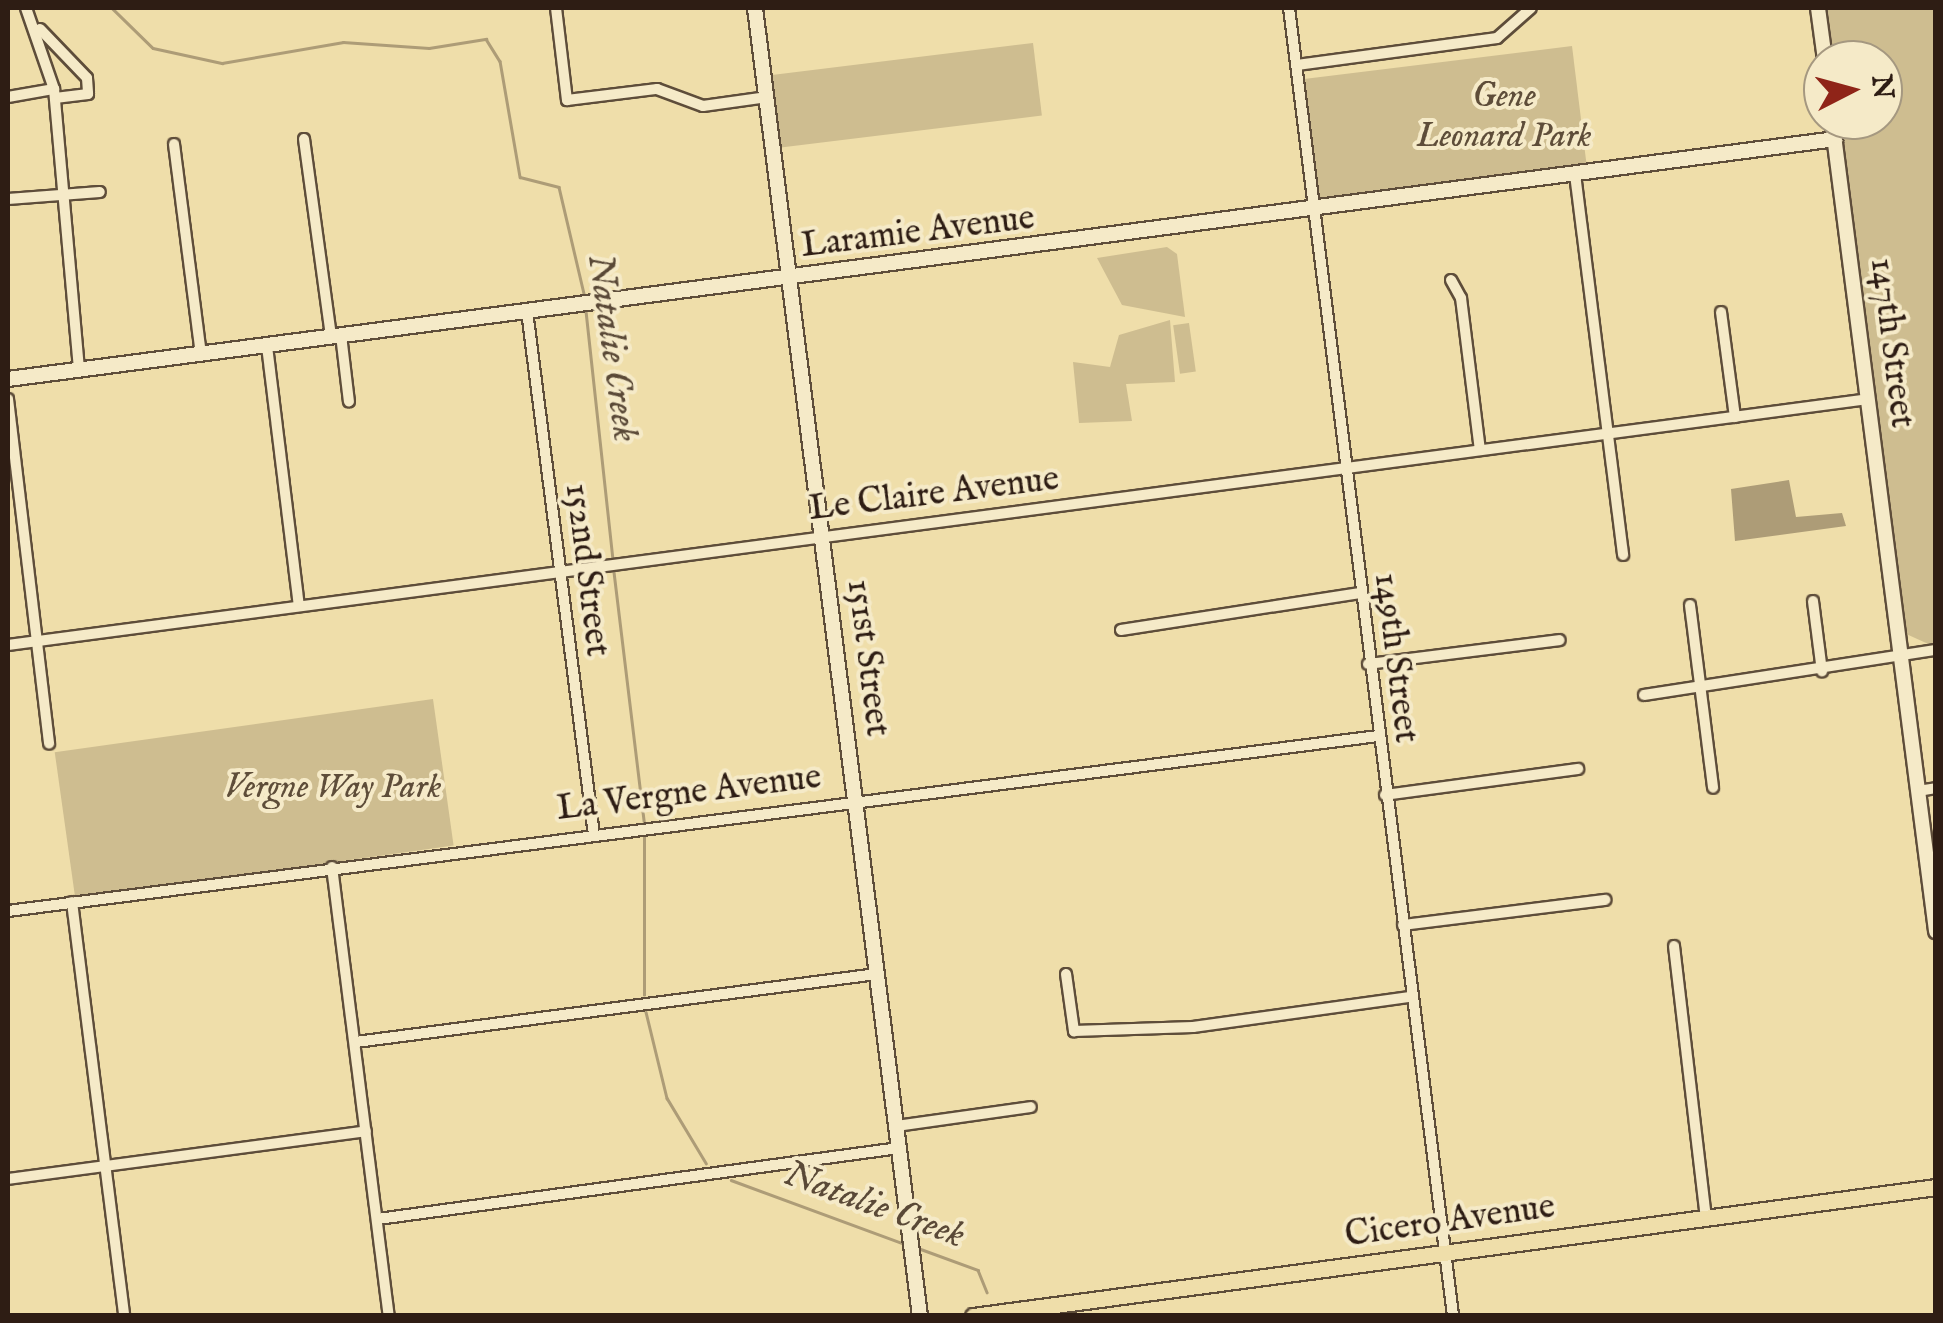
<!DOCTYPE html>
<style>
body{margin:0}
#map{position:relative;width:1943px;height:1323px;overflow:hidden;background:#efdeaa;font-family:"IM FELL English",serif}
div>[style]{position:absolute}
.green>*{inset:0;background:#cebd90;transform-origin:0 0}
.water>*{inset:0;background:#ad9c77}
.stream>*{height:2.5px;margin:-1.25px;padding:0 1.25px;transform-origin:1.25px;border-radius:1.25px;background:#ad9c77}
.roads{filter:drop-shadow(2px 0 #5e4d3a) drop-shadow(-2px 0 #5e4d3a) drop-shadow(0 2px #5e4d3a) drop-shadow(0 -2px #5e4d3a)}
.street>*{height:10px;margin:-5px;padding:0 5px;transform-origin:5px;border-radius:5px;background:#f5eac8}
.secondary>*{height:14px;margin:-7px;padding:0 7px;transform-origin:7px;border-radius:7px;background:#f5eac8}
.primary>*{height:15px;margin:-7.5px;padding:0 7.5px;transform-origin:7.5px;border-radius:7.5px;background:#efdeaa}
span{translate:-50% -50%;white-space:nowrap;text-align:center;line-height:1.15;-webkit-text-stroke:8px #f5eac8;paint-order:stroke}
.park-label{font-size:35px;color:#5e4d39;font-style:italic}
.street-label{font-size:35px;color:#2e1d14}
.water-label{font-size:38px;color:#5a4937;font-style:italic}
.frame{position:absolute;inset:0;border:10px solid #2e1d14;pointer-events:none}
.north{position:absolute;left:1803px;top:40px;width:100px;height:100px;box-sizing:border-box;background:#f5eac8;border:2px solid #a59880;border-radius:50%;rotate:84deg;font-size:28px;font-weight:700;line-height:40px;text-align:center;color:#2e1d14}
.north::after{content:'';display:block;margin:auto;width:35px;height:45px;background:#8f2418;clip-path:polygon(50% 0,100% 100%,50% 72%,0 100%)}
</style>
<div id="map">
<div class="green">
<i style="clip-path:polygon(1826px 8px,1935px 8px,1935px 647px,1904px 633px,1840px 120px,1883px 120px,1883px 60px,1833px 60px)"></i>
<i style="left:1033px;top:43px;width:73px;height:265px;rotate:83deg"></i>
<i style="left:1572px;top:46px;width:122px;height:272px;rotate:83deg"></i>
<i style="clip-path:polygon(1167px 247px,1177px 254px,1185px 317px,1122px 305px,1097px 258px)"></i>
<i style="clip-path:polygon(1170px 320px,1175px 382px,1126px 384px,1132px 421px,1079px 423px,1073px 362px,1110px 367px,1119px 335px)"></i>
<i style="left:1189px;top:323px;width:49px;height:16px;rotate:82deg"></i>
<i style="left:433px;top:699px;width:148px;height:382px;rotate:82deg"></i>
</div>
<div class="water">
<i style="clip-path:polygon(1789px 480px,1796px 517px,1842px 513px,1846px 526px,1735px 541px,1731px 489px)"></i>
</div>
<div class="stream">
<i style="left:112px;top:8px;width:57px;rotate:44.3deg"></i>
<i style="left:153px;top:48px;width:71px;rotate:12.3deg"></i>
<i style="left:222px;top:63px;width:123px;rotate:-9.8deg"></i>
<i style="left:343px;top:42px;width:86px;rotate:4deg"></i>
<i style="left:429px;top:48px;width:58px;rotate:-9deg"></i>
<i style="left:486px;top:39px;width:26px;rotate:58deg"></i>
<i style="left:500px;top:61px;width:118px;rotate:80.2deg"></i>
<i style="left:520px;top:177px;width:40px;rotate:14.4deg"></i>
<i style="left:559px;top:187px;width:114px;rotate:76.8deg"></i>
<i style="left:586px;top:311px;width:248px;rotate:83.8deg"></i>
<i style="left:614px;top:572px;width:251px;rotate:83.1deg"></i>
<i style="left:644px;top:995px;width:160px;rotate:-90deg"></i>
<i style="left:646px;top:1012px;width:89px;rotate:76.3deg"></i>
<i style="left:667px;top:1098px;width:76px;rotate:59deg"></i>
<i style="left:731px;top:1180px;width:185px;rotate:20.2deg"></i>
<i style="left:918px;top:1248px;width:64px;rotate:20.1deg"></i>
<i style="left:978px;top:1270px;width:24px;rotate:68deg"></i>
</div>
<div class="roads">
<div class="street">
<i style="left:26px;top:8px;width:86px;rotate:70.9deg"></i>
<i style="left:54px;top:89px;width:282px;rotate:84.9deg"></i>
<i style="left:556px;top:8px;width:93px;rotate:83.2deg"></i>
<i style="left:567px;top:100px;width:91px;rotate:-7deg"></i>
<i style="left:657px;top:89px;width:49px;rotate:20.3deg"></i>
<i style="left:703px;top:106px;width:65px;rotate:-8deg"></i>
<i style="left:1289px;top:8px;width:1318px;rotate:82.85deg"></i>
<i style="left:40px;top:29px;width:68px;rotate:46.2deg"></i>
<i style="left:87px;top:78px;width:16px;rotate:86deg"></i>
<i style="left:88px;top:94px;width:33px;rotate:173deg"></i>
<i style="left:1297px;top:65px;width:202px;rotate:-7.7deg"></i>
<i style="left:1497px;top:38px;width:45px;rotate:-41.4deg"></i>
<i style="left:8px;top:97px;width:47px;rotate:-9.9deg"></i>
<i style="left:304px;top:139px;width:199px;rotate:82.2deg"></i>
<i style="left:174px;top:144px;width:212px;rotate:82.7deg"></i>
<i style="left:1575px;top:174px;width:384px;rotate:82.8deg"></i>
<i style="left:8px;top:199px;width:92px;rotate:-4.4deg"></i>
<i style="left:1451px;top:280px;width:21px;rotate:61deg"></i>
<i style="left:1461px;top:298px;width:153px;rotate:82.9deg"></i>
<i style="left:527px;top:311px;width:528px;rotate:82.71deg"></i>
<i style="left:1721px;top:312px;width:106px;rotate:82.4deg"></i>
<i style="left:341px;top:335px;width:67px;rotate:83.2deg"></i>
<i style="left:267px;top:346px;width:262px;rotate:83deg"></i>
<i style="left:8px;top:399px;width:347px;rotate:83.2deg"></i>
<i style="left:1813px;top:601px;width:71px;rotate:82.7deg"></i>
<i style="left:1690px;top:605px;width:184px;rotate:82.8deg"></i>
<i style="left:1121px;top:630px;width:242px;rotate:-8.8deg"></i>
<i style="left:8px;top:645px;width:1876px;rotate:-7.53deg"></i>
<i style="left:1368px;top:664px;width:193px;rotate:-7.1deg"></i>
<i style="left:1644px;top:695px;width:295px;rotate:-8.8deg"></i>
<i style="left:1918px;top:791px;width:18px;rotate:-9deg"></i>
<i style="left:1385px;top:795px;width:195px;rotate:-7.7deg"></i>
<i style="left:332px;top:867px;width:453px;rotate:82.8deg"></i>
<i style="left:72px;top:902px;width:417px;rotate:82.8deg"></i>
<i style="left:8px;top:911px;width:1381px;rotate:-7.28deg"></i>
<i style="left:1403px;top:925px;width:204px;rotate:-7.1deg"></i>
<i style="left:1674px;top:946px;width:274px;rotate:83.3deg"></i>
<i style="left:1066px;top:974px;width:58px;rotate:82deg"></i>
<i style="left:1074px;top:1031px;width:119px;rotate:-1.9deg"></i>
<i style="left:1193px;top:1027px;width:219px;rotate:-7.9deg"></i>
<i style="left:356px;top:1042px;width:525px;rotate:-7.44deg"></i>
<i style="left:896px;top:1126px;width:136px;rotate:-8deg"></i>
<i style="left:8px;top:1179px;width:361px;rotate:-7.6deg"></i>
<i style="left:378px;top:1219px;width:526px;rotate:-7.76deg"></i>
</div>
<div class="secondary">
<i style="left:755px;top:8px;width:1318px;rotate:82.81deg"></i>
<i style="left:1818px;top:8px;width:52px;rotate:82.3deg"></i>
<i style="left:1832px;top:120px;width:818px;rotate:82.69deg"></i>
<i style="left:8px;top:379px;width:1843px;rotate:-7.48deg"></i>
</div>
<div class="primary">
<i style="left:973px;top:1316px;width:972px;rotate:-7.63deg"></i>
</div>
</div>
<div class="park-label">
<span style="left:1504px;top:117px">Gene<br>Leonard Park</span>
<span style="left:333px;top:788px">Vergne Way Park</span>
</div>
<div class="street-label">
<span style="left:918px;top:233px;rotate:-7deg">Laramie Avenue</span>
<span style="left:1891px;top:343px;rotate:83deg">147th Street</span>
<span style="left:934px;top:495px;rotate:-7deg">Le Claire Avenue</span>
<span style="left:586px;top:570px;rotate:83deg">152nd Street</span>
<span style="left:867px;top:658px;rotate:83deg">151st Street</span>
<span style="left:1395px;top:658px;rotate:83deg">149th Street</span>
<span style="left:689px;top:794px;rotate:-7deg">La Vergne Avenue</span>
<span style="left:1450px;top:1222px;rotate:-8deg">Cicero Avenue</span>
</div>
<div class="water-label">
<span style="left:611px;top:348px;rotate:82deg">Natalie Creek</span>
<span style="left:874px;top:1206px;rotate:20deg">Natalie Creek</span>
</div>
<div class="frame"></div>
<div class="north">N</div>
</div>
